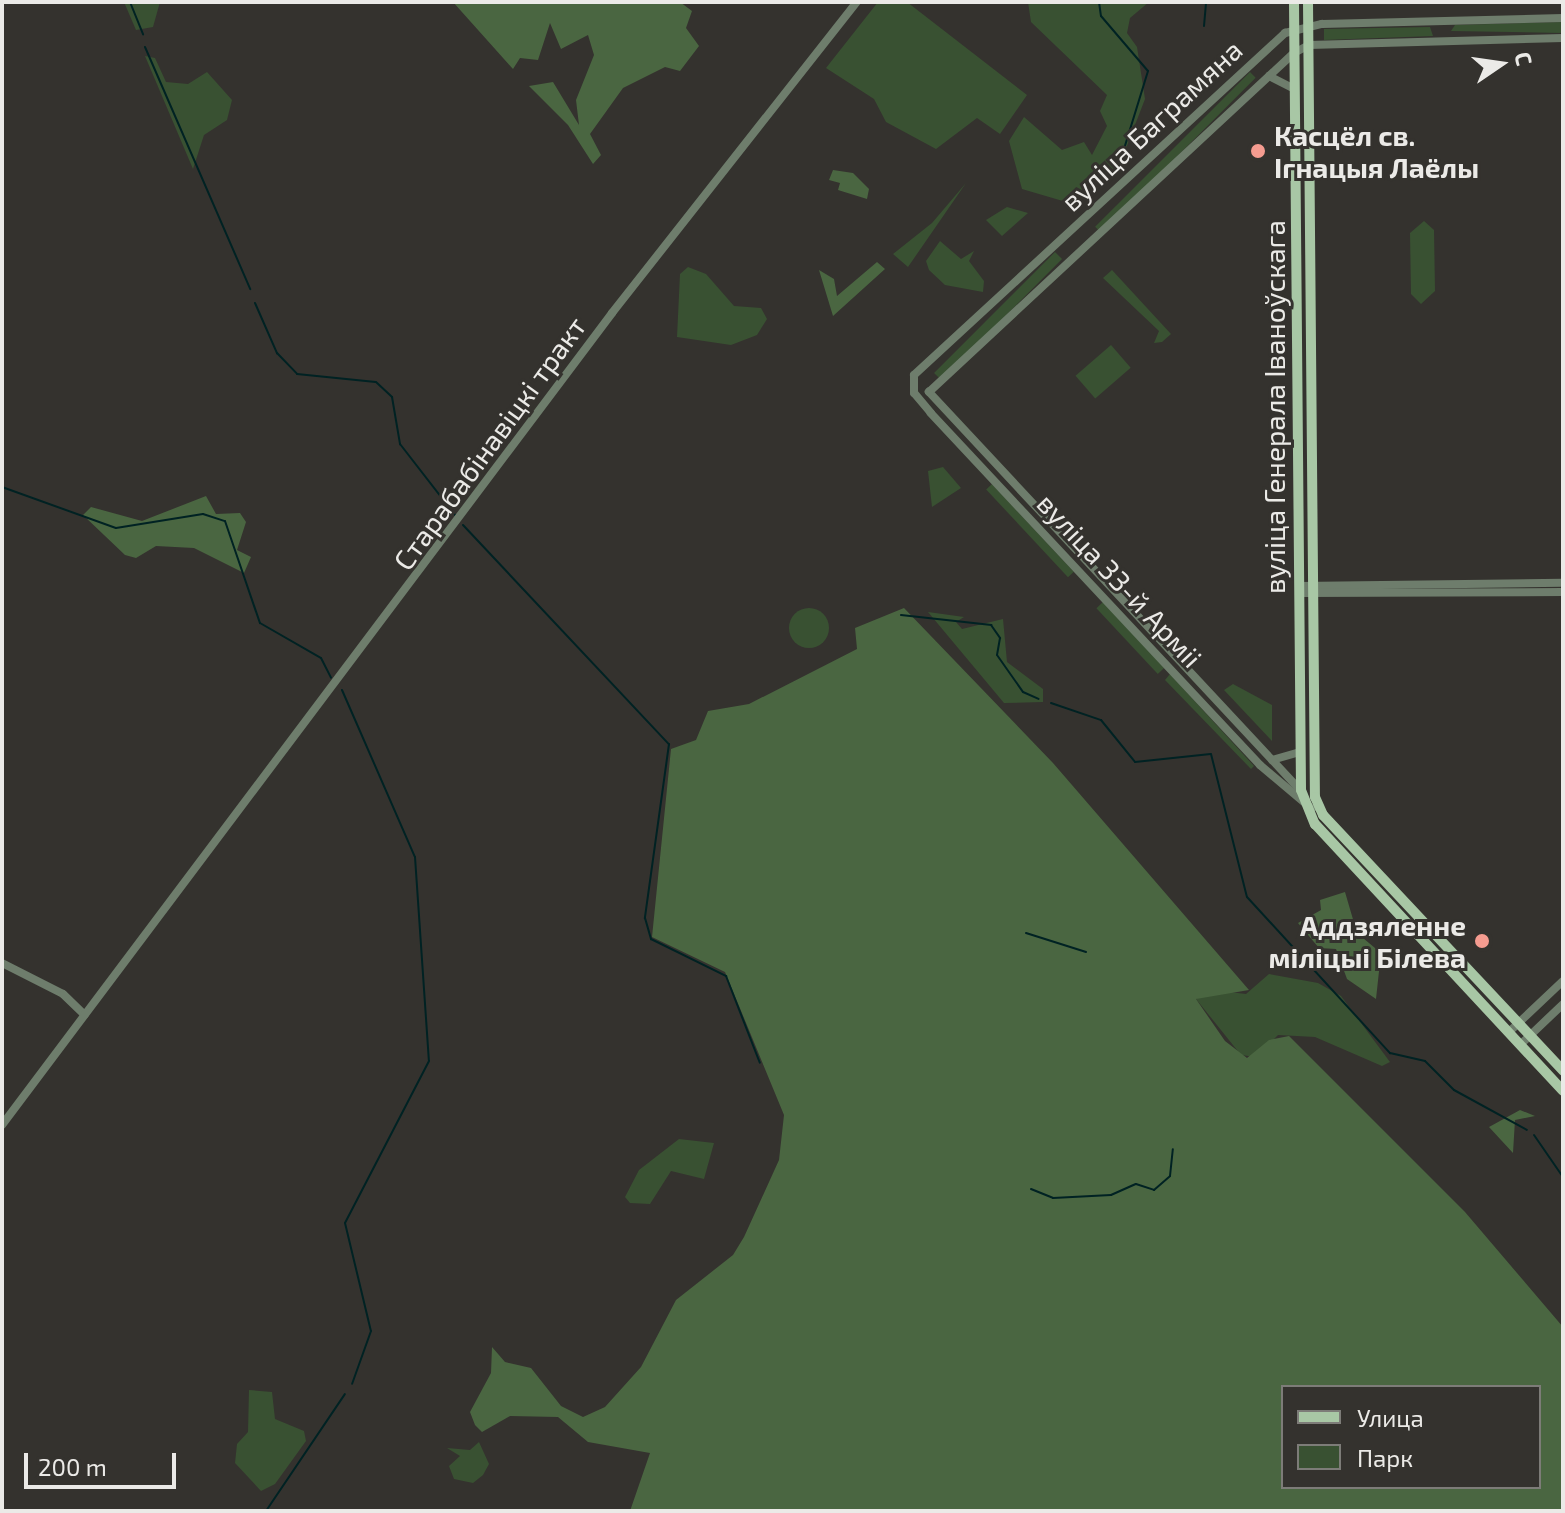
<!DOCTYPE html>
<meta charset="utf-8">
<style>
body{margin:0}
#map{position:relative;width:1565px;height:1513px;overflow:hidden;background:#34322e;font-family:"Exo 2",sans-serif}
div>[style]{position:absolute}
.green>*{inset:0;background:#395132;transform-origin:0 0}
.round{border-radius:50%}
.forest>*{inset:0;background:#4a6641}
.stream>*{height:2px;margin:-1px;padding:0 1px;transform-origin:1px;border-radius:1px;background:#002223}
.tertiary>*{height:8px;margin:-4px;padding:0 4px;transform-origin:4px;border-radius:4px;background:#6e7d6c}
.primary>*{height:10px;margin:-5px;padding:0 5px;transform-origin:5px;border-radius:5px;background:#a8c7a5}
.dots>*{width:22px;height:22px;translate:-50% -50%;box-sizing:border-box;border:4px solid #34322e;border-radius:50%}
span{translate:-50% -50%;white-space:nowrap;text-align:center;line-height:1.15;-webkit-text-stroke:6px #34322e;paint-order:stroke}
.street-label{font-size:28px;color:#ebeae7}
.poi-label{font-size:28px;color:#ebeae7;font-weight:700}
.left{translate:0 -50%;text-align:left}
.right{translate:-100% -50%;text-align:right}
.frame{position:absolute;inset:0;border:4px solid #ebeae7;pointer-events:none}
.legend{position:absolute;left:1281px;top:1385px;width:260px;height:104px;box-sizing:border-box;background:#34322e;border:2px solid #7d7c78;margin:0;padding:10px 14px;list-style:none;font-size:24px;color:#ebeae7}
.legend li{display:flex;align-items:center;gap:16px;height:40px}
.legend b{width:40px;border:2px solid #7d7c78}
.north{position:absolute;left:1461px;top:24px;width:80px;height:80px;-webkit-text-stroke:6px #34322e;paint-order:stroke;rotate:77deg;font-size:22px;font-weight:700;line-height:32px;text-align:center;color:#ebeae7}
.north::after{content:'';display:block;margin:auto;width:28px;height:36px;background:#ebeae7;clip-path:polygon(50% 0,100% 100%,50% 72%,0 100%)}
.scale{position:absolute;left:24px;top:1453px;width:152px;height:36px;box-sizing:border-box;border:4px solid #ebeae7;border-top:0;padding-left:10px;font-size:24px;line-height:28px;white-space:nowrap;color:#ebeae7;-webkit-text-stroke:6px #34322e;paint-order:stroke}
</style>
<div id="map">
<div class="green">
<i style="clip-path:polygon(124px 2px,160px 2px,153px 27px,136px 30px)"></i>
<i style="clip-path:polygon(878px 2px,907px 2px,1027px 95px,1000px 134px,977px 118px,936px 149px,886px 122px,874px 99px,826px 68px)"></i>
<i style="clip-path:polygon(1028px 2px,1149px 2px,1130px 18px,1127px 33px,1137px 47px,1145px 99px,1120px 164px,1073px 204px,1022px 189px,1009px 141px,1024px 117px,1062px 150px,1084px 142px,1092px 155px,1107px 126px,1100px 111px,1107px 95px,1031px 22px)"></i>
<i style="clip-path:polygon(1563px 22px,1563px 33px,1451px 31px,1455px 25px)"></i>
<i style="clip-path:polygon(1430px 27px,1433px 36px,1324px 40px,1324px 29px)"></i>
<i style="clip-path:polygon(145px 56px,155px 58px,166px 82px,188px 84px,207px 72px,232px 100px,227px 120px,204px 135px,193px 169px)"></i>
<i style="left:1250px;top:72px;width:8px;height:219px;rotate:45deg"></i>
<i style="clip-path:polygon(966px 183px,908px 267px,893px 254px,932px 223px)"></i>
<i style="clip-path:polygon(1007px 207px,1028px 213px,1002px 236px,986px 220px)"></i>
<i style="clip-path:polygon(1424px 221px,1434px 230px,1435px 291px,1421px 304px,1411px 294px,1410px 233px)"></i>
<i style="clip-path:polygon(940px 241px,961px 259px,974px 251px,969px 261px,984px 281px,983px 292px,945px 285px,929px 270px,926px 261px)"></i>
<i style="left:1055px;top:252px;width:10px;height:171px;rotate:45deg"></i>
<i style="clip-path:polygon(688px 267px,706px 274px,734px 306px,761px 308px,767px 319px,757px 335px,731px 345px,677px 337px,680px 274px)"></i>
<i style="clip-path:polygon(1112px 270px,1171px 334px,1162px 342px,1154px 343px,1159px 331px,1103px 278px)"></i>
<i style="left:1111px;top:345px;width:30px;height:47px;rotate:49deg"></i>
<i style="clip-path:polygon(943px 467px,961px 488px,932px 507px,928px 471px)"></i>
<i style="left:992px;top:484px;width:120px;height:8px;rotate:47deg"></i>
<i style="left:1103px;top:602px;width:90px;height:9px;rotate:47deg"></i>
<i class="round" style="left:789px;top:608px;width:40px;height:40px"></i>
<i style="clip-path:polygon(928px 612px,964px 617px,956px 622px,962px 629px,1003px 619px,1007px 662px,1043px 689px,1043px 702px,1004px 703px)"></i>
<i style="clip-path:polygon(1170px 674px,1254px 766px,1251px 769px,1165px 680px)"></i>
<i style="clip-path:polygon(1233px 684px,1272px 705px,1272px 741px,1224px 690px)"></i>
<i style="clip-path:polygon(1269px 974px,1318px 983px,1341px 996px,1390px 1062px,1382px 1066px,1315px 1037px,1278px 1035px,1256px 1057px,1241px 1055px,1196px 999px,1212px 990px,1246px 994px)"></i>
<i style="clip-path:polygon(679px 1139px,714px 1143px,704px 1179px,671px 1171px,650px 1204px,630px 1203px,625px 1197px,639px 1170px)"></i>
<i style="clip-path:polygon(249px 1390px,272px 1392px,275px 1419px,304px 1431px,306px 1441px,275px 1484px,261px 1491px,235px 1463px,237px 1444px,248px 1432px)"></i>
<i style="clip-path:polygon(479px 1442px,489px 1464px,483px 1475px,473px 1483px,454px 1479px,449px 1466px,460px 1456px,447px 1448px,470px 1450px)"></i>
</div>
<div class="forest">
<i style="clip-path:polygon(453px 2px,680px 2px,692px 11px,686px 28px,699px 46px,680px 71px,665px 67px,623px 88px,590px 134px,601px 155px,593px 164px,568px 125px,529px 86px,553px 82px,579px 125px,576px 100px,594px 55px,588px 35px,561px 49px,550px 23px,538px 60px,520px 58px,513px 69px)"></i>
<i style="clip-path:polygon(833px 170px,853px 173px,869px 189px,867px 199px,838px 190px,840px 183px,829px 180px)"></i>
<i style="clip-path:polygon(877px 262px,885px 269px,833px 316px,819px 270px,834px 279px,837px 296px)"></i>
<i style="clip-path:polygon(206px 496px,216px 514px,240px 513px,246px 522px,237px 550px,251px 557px,244px 573px,194px 548px,156px 546px,136px 558px,125px 555px,83px 515px,91px 507px,142px 521px)"></i>
<i style="clip-path:polygon(evenodd,904px 608px,1053px 763px,1249px 990px,1196px 999px,1225px 1041px,1247px 1058px,1269px 1040px,1289px 1036px,1465px 1212px,1563px 1327px,1563px 1511px,630px 1511px,650px 1453px,588px 1442px,558px 1417px,510px 1416px,482px 1432px,475px 1425px,470px 1412px,491px 1373px,492px 1347px,505px 1362px,531px 1368px,561px 1406px,583px 1417px,605px 1407px,641px 1367px,676px 1300px,733px 1255px,744px 1237px,779px 1160px,784px 1115px,725px 972px,652px 937px,671px 749px,696px 740px,708px 711px,749px 704px,857px 649px,855px 628px,904px 608px,1283px 1387px,1539px 1387px,1539px 1487px,1283px 1487px,1283px 1387px)"></i>
<i style="clip-path:polygon(1345px 892px,1357px 933px,1381px 953px,1376px 999px,1347px 979px,1336px 949px,1319px 948px,1298px 923px,1321px 910px,1320px 900px)"></i>
<i style="clip-path:polygon(1520px 1110px,1535px 1116px,1515px 1120px,1513px 1153px,1489px 1127px)"></i>
</div>
<div class="stream">
<i style="left:130px;top:2px;width:35px;rotate:68deg"></i>
<i style="left:1099px;top:2px;width:14px;rotate:82deg"></i>
<i style="left:1101px;top:16px;width:72px;rotate:49.5deg"></i>
<i style="left:1148px;top:71px;width:98px;rotate:107.1deg"></i>
<i style="left:1204px;top:26px;width:24px;rotate:-85deg"></i>
<i style="left:145px;top:47px;width:264px;rotate:66.5deg"></i>
<i style="left:255px;top:303px;width:55px;rotate:66.3deg"></i>
<i style="left:277px;top:353px;width:29px;rotate:46deg"></i>
<i style="left:297px;top:374px;width:79px;rotate:5.8deg"></i>
<i style="left:376px;top:382px;width:22px;rotate:43deg"></i>
<i style="left:392px;top:397px;width:48px;rotate:80.3deg"></i>
<i style="left:400px;top:444px;width:90px;rotate:52.2deg"></i>
<i style="left:2px;top:487px;width:121px;rotate:19.8deg"></i>
<i style="left:116px;top:528px;width:88px;rotate:-9.1deg"></i>
<i style="left:203px;top:514px;width:23px;rotate:18deg"></i>
<i style="left:225px;top:521px;width:108px;rotate:71.1deg"></i>
<i style="left:260px;top:623px;width:70px;rotate:29.8deg"></i>
<i style="left:321px;top:658px;width:22px;rotate:63deg"></i>
<i style="left:463px;top:525px;width:301px;rotate:46.8deg"></i>
<i style="left:669px;top:744px;width:176px;rotate:97.9deg"></i>
<i style="left:645px;top:918px;width:22px;rotate:74deg"></i>
<i style="left:651px;top:939px;width:84px;rotate:26.3deg"></i>
<i style="left:726px;top:976px;width:93px;rotate:68.7deg"></i>
<i style="left:901px;top:615px;width:91px;rotate:6.3deg"></i>
<i style="left:991px;top:625px;width:16px;rotate:55deg"></i>
<i style="left:1000px;top:638px;width:17px;rotate:100deg"></i>
<i style="left:997px;top:655px;width:45px;rotate:54.9deg"></i>
<i style="left:1023px;top:692px;width:17px;rotate:24deg"></i>
<i style="left:342px;top:690px;width:182px;rotate:66.4deg"></i>
<i style="left:415px;top:857px;width:204px;rotate:86.1deg"></i>
<i style="left:429px;top:1061px;width:182px;rotate:117.4deg"></i>
<i style="left:345px;top:1223px;width:111px;rotate:76.5deg"></i>
<i style="left:371px;top:1331px;width:56px;rotate:109.7deg"></i>
<i style="left:1051px;top:703px;width:53px;rotate:18.8deg"></i>
<i style="left:1101px;top:720px;width:54px;rotate:51deg"></i>
<i style="left:1135px;top:762px;width:76px;rotate:-6deg"></i>
<i style="left:1211px;top:754px;width:147px;rotate:75.9deg"></i>
<i style="left:1247px;top:897px;width:212px;rotate:47.5deg"></i>
<i style="left:1390px;top:1053px;width:36px;rotate:13deg"></i>
<i style="left:1425px;top:1061px;width:41px;rotate:45deg"></i>
<i style="left:1454px;top:1090px;width:83px;rotate:28.7deg"></i>
<i style="left:1026px;top:933px;width:63px;rotate:17.6deg"></i>
<i style="left:1534px;top:1135px;width:51px;rotate:55.4deg"></i>
<i style="left:1031px;top:1189px;width:24px;rotate:22deg"></i>
<i style="left:1053px;top:1198px;width:58px;rotate:-3deg"></i>
<i style="left:1111px;top:1195px;width:27px;rotate:-24deg"></i>
<i style="left:1136px;top:1184px;width:19px;rotate:18deg"></i>
<i style="left:1154px;top:1190px;width:21px;rotate:-41deg"></i>
<i style="left:1170px;top:1176px;width:27px;rotate:-84deg"></i>
<i style="left:266px;top:1511px;width:141px;rotate:-56deg"></i>
</div>
<div class="tertiary">
<i style="left:1269px;top:76px;width:28px;rotate:27deg"></i>
<i style="left:1299px;top:586px;width:264px;rotate:-0.7deg"></i>
<i style="left:1300px;top:593px;width:263px;rotate:-0.2deg"></i>
<i style="left:1272px;top:760px;width:29px;rotate:-16deg"></i>
<i style="left:1301px;top:791px;width:546px;rotate:-132.99deg"></i>
<i style="left:929px;top:392px;width:498px;rotate:-42.9deg"></i>
<i style="left:1294px;top:53px;width:17px;rotate:-28deg"></i>
<i style="left:1309px;top:45px;width:254px;rotate:-1.6deg"></i>
<i style="left:1312px;top:809px;width:68px;rotate:-139.8deg"></i>
<i style="left:1260px;top:765px;width:482px;rotate:-133.1deg"></i>
<i style="left:931px;top:413px;width:26px;rotate:-130deg"></i>
<i style="left:914px;top:393px;width:18px;rotate:-90deg"></i>
<i style="left:914px;top:375px;width:505px;rotate:-42.67deg"></i>
<i style="left:1285px;top:33px;width:38px;rotate:-14deg"></i>
<i style="left:1322px;top:24px;width:241px;rotate:-1.4deg"></i>
<i style="left:2px;top:963px;width:68px;rotate:26.9deg"></i>
<i style="left:63px;top:994px;width:30px;rotate:44deg"></i>
<i style="left:1509px;top:1032px;width:74px;rotate:-43.4deg"></i>
<i style="left:1520px;top:1045px;width:59px;rotate:-43.6deg"></i>
<i style="left:2px;top:1125px;width:1016px;rotate:-53.08deg"></i>
<i style="left:612px;top:313px;width:396px;rotate:-51.8deg"></i>
</div>
<div class="primary">
<i style="left:1294px;top:2px;width:788px;rotate:89.49deg"></i>
<i style="left:1301px;top:790px;width:37px;rotate:68deg"></i>
<i style="left:1315px;top:824px;width:364px;rotate:47.1deg"></i>
<i style="left:1308px;top:2px;width:795px;rotate:89.5deg"></i>
<i style="left:1315px;top:797px;width:20px;rotate:66deg"></i>
<i style="left:1323px;top:815px;width:351px;rotate:46.8deg"></i>
</div>
<div class="dots">
<i style="left:1258px;top:151px;background:#f59c90"></i>
<i style="left:1482px;top:941px;background:#f59c90"></i>
</div>
<div class="street-label">
<span style="left:1151px;top:125px;rotate:-43deg">вуліца Баграмяна</span>
<span style="left:1274px;top:407px;rotate:-90deg">вуліца Генерала Іваноўскага</span>
<span style="left:489px;top:443px;rotate:-54deg">Старабабінавіцкі тракт</span>
<span style="left:1120px;top:580px;rotate:47deg">вуліца 33-й Арміі</span>
</div>
<div class="poi-label">
<span class="left" style="left:1274px;top:151px">Касцёл св.<br>Ігнацыя Лаёлы</span>
<span class="right" style="left:1466px;top:941px">Аддзяленне<br>міліцыі Білева</span>
</div>
<div class="frame"></div>
<ul class="legend">
<li><b style="height:10px;background:#a8c7a5"></b>Улица</li>
<li><b style="height:22px;background:#395132"></b>Парк</li>
</ul>
<div class="north">С</div>
<div class="scale">200 m</div>
</div>
